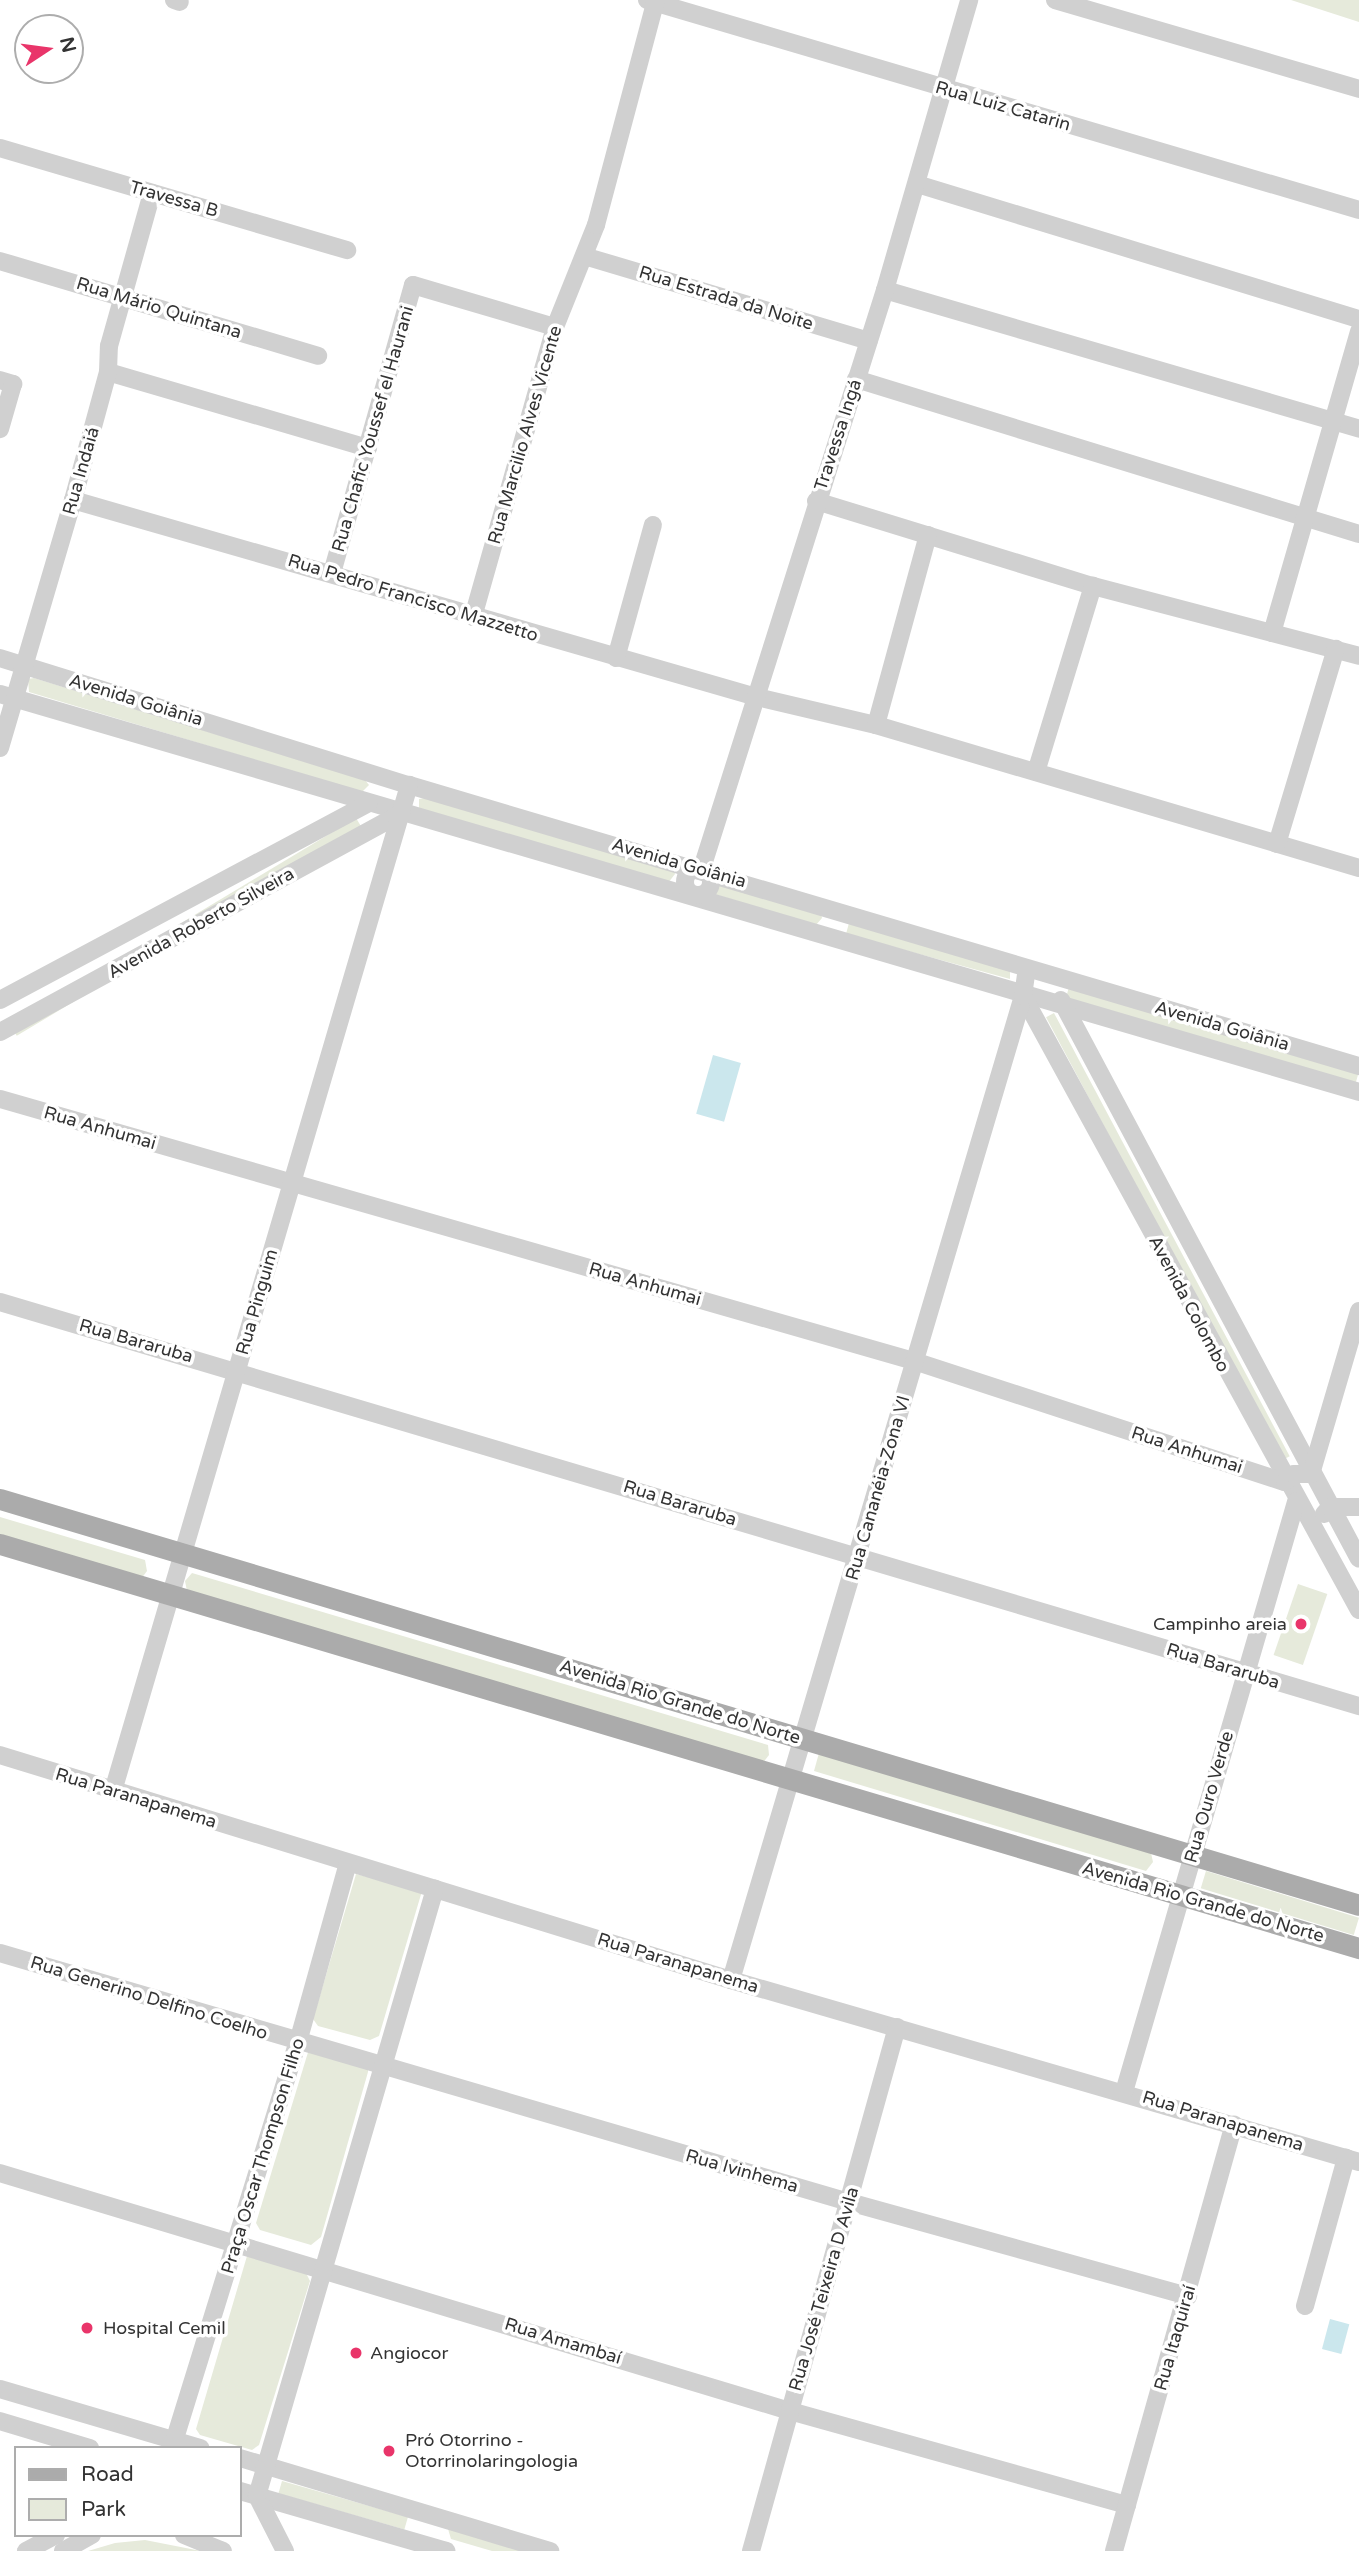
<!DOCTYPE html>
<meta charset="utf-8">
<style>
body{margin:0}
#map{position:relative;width:1359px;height:2551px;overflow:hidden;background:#fff;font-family:"Varela Round",sans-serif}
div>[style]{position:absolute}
.green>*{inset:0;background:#e6eadb;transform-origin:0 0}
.water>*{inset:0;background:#cbe7ed;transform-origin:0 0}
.minor>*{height:18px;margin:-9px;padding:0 9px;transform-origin:9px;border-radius:9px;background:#d0d0d0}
.minor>.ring{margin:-9px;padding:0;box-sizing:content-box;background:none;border:18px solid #d0d0d0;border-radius:50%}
.major>*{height:21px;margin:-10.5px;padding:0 10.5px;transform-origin:10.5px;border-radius:10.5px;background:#ababab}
.dots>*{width:19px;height:19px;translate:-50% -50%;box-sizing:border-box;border:4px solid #fff;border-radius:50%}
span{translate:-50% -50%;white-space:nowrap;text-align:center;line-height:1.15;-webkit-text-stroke:7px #fff;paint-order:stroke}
.street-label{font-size:18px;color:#333}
.poi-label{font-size:18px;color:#333}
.right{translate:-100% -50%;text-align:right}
.left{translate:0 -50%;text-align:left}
.legend{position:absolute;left:14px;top:2446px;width:228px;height:91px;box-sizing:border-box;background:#fff;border:2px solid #adadad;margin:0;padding:9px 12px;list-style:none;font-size:21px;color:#333}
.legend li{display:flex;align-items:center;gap:14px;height:35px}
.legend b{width:35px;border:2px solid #adadad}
.north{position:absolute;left:14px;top:14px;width:70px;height:70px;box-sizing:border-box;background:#fff;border:2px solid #adadad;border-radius:50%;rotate:77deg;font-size:19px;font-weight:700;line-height:28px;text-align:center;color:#333}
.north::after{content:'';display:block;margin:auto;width:24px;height:32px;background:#e9356a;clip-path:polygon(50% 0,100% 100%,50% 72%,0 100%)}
</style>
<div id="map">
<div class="green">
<i style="clip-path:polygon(1291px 0,1359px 0,1359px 22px)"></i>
<i style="clip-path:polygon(34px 678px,365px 780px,369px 785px,362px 792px,29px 692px,28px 679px)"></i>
<i style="clip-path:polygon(425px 798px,674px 870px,675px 874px,668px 883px,419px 810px,419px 799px)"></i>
<i style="left:356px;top:818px;width:12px;height:403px;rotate:59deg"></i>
<i style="clip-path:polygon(720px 882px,821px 914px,822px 918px,816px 925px,714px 894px)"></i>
<i style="clip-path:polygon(849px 923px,1010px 971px,1010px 979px,846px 934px)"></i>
<i style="left:1069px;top:987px;width:302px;height:14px;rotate:16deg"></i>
<i style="left:1054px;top:1013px;width:502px;height:9px;rotate:62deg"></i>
<i style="clip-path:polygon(0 1517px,145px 1560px,147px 1571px,141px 1579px,0 1538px)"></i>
<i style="clip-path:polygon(192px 1573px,768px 1745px,769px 1755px,762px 1764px,187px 1591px,185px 1581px)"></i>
<i style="left:1298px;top:1584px;width:31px;height:75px;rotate:19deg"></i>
<i style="clip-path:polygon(819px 1753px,1151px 1853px,1153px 1862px,1146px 1871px,814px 1771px)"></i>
<i style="left:1206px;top:1871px;width:160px;height:18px;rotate:17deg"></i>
<i style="clip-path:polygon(356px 1874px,422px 1891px,379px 2036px,370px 2040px,318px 2026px,313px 2019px)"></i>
<i style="clip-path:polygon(309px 2049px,368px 2068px,368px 2072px,321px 2237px,311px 2245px,260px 2230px,256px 2223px)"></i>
<i style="clip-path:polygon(247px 2256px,305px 2271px,310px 2281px,259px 2445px,252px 2450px,200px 2435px,196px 2429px)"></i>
<i style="left:282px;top:2481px;width:131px;height:13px;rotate:16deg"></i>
<i style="clip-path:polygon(448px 2529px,529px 2551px,492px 2551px,451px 2539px)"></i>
<i style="clip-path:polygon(145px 2540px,201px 2551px,88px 2551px,115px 2543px)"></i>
</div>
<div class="water">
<i style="left:713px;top:1055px;width:29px;height:61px;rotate:16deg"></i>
<i style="left:1330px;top:2319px;width:20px;height:31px;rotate:15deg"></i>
</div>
<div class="minor">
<i style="left:174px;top:0;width:6px;rotate:18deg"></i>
<i style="left:647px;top:0;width:742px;rotate:16.43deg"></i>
<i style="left:1055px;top:0;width:317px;rotate:16.3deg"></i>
<i style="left:0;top:148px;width:362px;rotate:16.4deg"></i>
<i style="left:917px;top:184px;width:462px;rotate:17deg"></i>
<i style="left:584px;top:256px;width:297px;rotate:16.6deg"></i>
<i style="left:0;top:261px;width:332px;rotate:16.6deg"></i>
<i style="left:885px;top:290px;width:494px;rotate:16.3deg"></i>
<i style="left:108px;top:372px;width:271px;rotate:16.3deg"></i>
<i style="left:856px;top:379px;width:526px;rotate:17.13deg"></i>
<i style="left:0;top:380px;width:14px;rotate:17deg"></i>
<i style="left:13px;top:384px;width:47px;rotate:106.1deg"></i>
<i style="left:73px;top:500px;width:708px;rotate:16.08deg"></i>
<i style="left:753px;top:696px;width:126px;rotate:13.3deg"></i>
<i style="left:876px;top:725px;width:504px;rotate:16.49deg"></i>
<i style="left:816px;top:501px;width:290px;rotate:17.1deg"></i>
<i style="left:1093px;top:586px;width:275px;rotate:14.7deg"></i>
<i style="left:332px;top:573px;width:299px;rotate:-74.3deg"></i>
<i style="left:413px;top:285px;width:148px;rotate:16.5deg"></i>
<i style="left:473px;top:617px;width:301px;rotate:-74.2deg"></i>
<i style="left:555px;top:327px;width:110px;rotate:-68.1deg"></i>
<i style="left:596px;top:225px;width:233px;rotate:-75.1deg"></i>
<i style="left:1272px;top:633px;width:314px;rotate:-73.9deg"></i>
<i style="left:0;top:658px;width:428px;rotate:17.3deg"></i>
<i style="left:409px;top:785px;width:991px;rotate:16.48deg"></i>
<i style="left:616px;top:658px;width:138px;rotate:-74.5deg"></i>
<i style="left:0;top:694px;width:1416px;rotate:16.32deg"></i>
<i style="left:876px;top:725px;width:197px;rotate:-74.7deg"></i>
<i style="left:0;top:748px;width:259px;rotate:-73.6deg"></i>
<i style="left:73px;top:500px;width:133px;rotate:-74.7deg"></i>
<i style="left:108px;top:372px;width:26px;rotate:-88deg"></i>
<i style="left:109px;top:346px;width:159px;rotate:-74.3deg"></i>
<i style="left:1036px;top:772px;width:195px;rotate:-73deg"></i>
<i style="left:1277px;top:844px;width:204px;rotate:-73.2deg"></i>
<i style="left:702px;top:868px;width:606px;rotate:-72.43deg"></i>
<i style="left:885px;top:290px;width:302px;rotate:-73.8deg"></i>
<i class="ring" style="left:685px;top:869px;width:8px;height:8px"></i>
<i style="left:1023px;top:996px;width:700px;rotate:61.31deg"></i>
<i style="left:0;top:1000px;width:418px;rotate:-28.1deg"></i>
<i style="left:1061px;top:1000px;width:633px;rotate:61.94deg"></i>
<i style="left:0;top:1032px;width:457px;rotate:-28.6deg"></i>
<i style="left:0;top:1099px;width:951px;rotate:16deg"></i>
<i style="left:914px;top:1361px;width:390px;rotate:18.1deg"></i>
<i style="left:1285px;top:1482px;width:12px;rotate:-42deg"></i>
<i style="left:1294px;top:1474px;width:17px"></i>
<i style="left:1311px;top:1474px;width:170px;rotate:-73.6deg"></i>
<i style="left:0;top:1302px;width:1418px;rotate:16.56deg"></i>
<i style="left:1324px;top:1514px;width:9px;rotate:-49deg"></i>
<i style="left:1330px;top:1507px;width:29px"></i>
<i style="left:0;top:1755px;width:765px;rotate:17.11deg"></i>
<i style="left:731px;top:1980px;width:654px;rotate:16.16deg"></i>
<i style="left:113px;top:1791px;width:1049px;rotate:-73.6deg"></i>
<i style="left:0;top:1953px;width:885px;rotate:16.35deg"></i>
<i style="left:849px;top:2202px;width:352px;rotate:15.5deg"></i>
<i style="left:731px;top:1980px;width:1026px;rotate:-73.47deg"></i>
<i style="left:1023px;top:996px;width:27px;rotate:-82deg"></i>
<i style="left:1124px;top:2092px;width:615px;rotate:-73.75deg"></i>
<i style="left:0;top:2173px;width:825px;rotate:16.77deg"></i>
<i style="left:790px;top:2411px;width:350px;rotate:15.6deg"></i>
<i style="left:1305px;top:2306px;width:154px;rotate:-74.5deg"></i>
<i style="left:0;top:2389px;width:209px;rotate:16.4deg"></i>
<i style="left:0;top:2421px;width:94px;rotate:16.7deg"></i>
<i style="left:172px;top:2448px;width:425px;rotate:-72.8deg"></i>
<i style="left:298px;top:2042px;width:186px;rotate:-74.4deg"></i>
<i style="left:240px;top:2458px;width:324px;rotate:16.7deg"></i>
<i style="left:240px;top:2491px;width:215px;rotate:16.2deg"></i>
<i style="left:184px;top:2535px;width:42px;rotate:22.3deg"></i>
<i style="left:26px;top:2551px;width:34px;rotate:-28deg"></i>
<i style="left:63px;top:2551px;width:33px;rotate:-29deg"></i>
<i style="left:285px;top:2551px;width:62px;rotate:-117deg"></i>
<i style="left:257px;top:2496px;width:633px;rotate:-73.66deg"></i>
<i style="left:751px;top:2551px;width:544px;rotate:-74.43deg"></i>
<i style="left:1114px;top:2551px;width:443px;rotate:-74.3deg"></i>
</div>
<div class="major">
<i style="left:0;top:1499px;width:1418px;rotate:16.63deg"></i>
<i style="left:0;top:1544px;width:1418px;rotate:16.56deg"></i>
</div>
<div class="dots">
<i style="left:1301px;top:1624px;background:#e9356a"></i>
<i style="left:87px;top:2328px;background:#e9356a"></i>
<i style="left:356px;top:2353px;background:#e9356a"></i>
<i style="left:389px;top:2451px;background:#e9356a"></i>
</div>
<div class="street-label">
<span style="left:1003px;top:106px;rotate:16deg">Rua Luiz Catarin</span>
<span style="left:174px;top:199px;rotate:16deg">Travessa B</span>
<span style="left:726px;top:298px;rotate:17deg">Rua Estrada da Noite</span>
<span style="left:159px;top:308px;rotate:17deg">Rua Mário Quintana</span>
<span style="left:373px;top:429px;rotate:-74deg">Rua Chafic Youssef el Haurani</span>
<span style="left:525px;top:435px;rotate:-74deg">Rua Marcilio Alves Vicente</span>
<span style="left:838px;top:435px;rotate:-72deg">Travessa Ingá</span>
<span style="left:81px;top:471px;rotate:-74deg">Rua Indaiá</span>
<span style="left:413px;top:598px;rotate:17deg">Rua Pedro Francisco Mazzetto</span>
<span style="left:136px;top:700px;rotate:17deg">Avenida Goiânia</span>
<span style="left:679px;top:863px;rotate:16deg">Avenida Goiânia</span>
<span style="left:201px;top:923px;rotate:-29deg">Avenida Roberto Silveira</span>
<span style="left:1222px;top:1026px;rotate:16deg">Avenida Goiânia</span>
<span style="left:100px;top:1128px;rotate:16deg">Rua Anhumai</span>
<span style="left:645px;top:1284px;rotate:16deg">Rua Anhumai</span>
<span style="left:257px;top:1302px;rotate:-74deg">Rua Pinguim</span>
<span style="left:1189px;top:1304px;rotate:62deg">Avenida Colombo</span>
<span style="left:136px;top:1341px;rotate:16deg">Rua Bararuba</span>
<span style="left:1187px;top:1450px;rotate:18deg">Rua Anhumai</span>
<span style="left:878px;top:1488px;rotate:-74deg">Rua Cananéia-Zona VI</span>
<span style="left:680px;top:1503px;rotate:17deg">Rua Bararuba</span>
<span style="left:1223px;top:1666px;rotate:17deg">Rua Bararuba</span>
<span style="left:680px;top:1702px;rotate:17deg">Avenida Rio Grande do Norte</span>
<span style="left:1209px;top:1797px;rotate:-74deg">Rua Ouro Verde</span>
<span style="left:136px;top:1798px;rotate:17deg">Rua Paranapanema</span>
<span style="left:1203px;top:1902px;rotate:16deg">Avenida Rio Grande do Norte</span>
<span style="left:678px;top:1963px;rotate:17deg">Rua Paranapanema</span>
<span style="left:149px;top:1998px;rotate:17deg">Rua Generino Delfino Coelho</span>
<span style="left:1223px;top:2121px;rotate:17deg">Rua Paranapanema</span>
<span style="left:263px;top:2156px;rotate:-73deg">Praça Oscar Thompson Filho</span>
<span style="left:742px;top:2171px;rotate:16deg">Rua Ivinhema</span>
<span style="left:824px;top:2289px;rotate:-74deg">Rua José Teixeira D Avila</span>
<span style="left:1175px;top:2338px;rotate:-74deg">Rua Itaquiraí</span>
<span style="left:563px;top:2341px;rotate:17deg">Rua Amambaí</span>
</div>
<div class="poi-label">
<span class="right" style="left:1287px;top:1624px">Campinho areia</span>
<span class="left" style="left:103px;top:2328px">Hospital Cemil</span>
<span class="left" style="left:370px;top:2353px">Angiocor</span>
<span class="left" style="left:405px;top:2451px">Pró Otorrino -<br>Otorrinolaringologia</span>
</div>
<ul class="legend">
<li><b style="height:9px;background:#ababab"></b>Road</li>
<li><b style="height:19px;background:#e6eadb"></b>Park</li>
</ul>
<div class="north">N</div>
</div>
